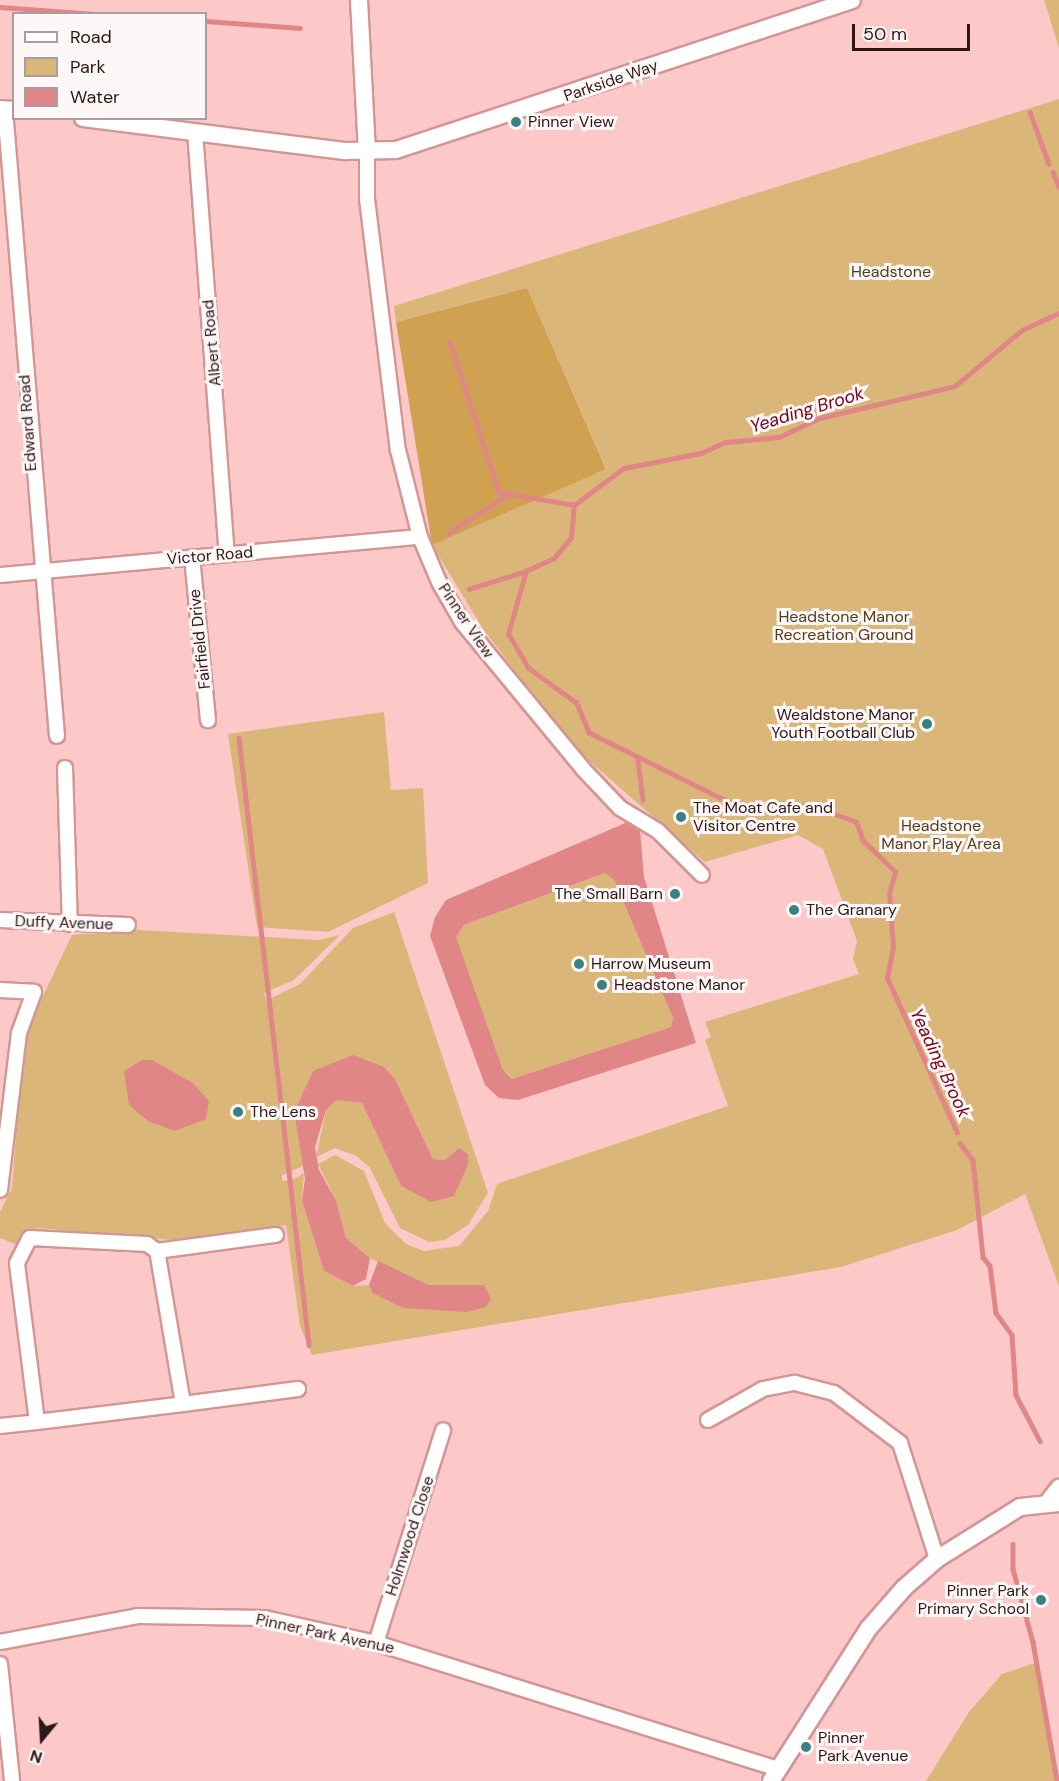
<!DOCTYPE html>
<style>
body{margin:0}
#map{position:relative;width:1059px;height:1781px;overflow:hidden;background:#fdc9c8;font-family:"DM Sans",sans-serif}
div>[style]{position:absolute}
.green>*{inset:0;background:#dbb679}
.forest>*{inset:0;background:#cfa151}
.water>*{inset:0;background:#e18686}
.stream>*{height:4.5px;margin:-2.25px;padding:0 2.25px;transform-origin:2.25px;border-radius:2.25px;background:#e18686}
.roads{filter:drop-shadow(2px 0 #d39695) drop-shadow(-2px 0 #d39695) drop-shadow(0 2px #d39695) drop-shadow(0 -2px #d39695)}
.minor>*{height:14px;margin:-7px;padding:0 7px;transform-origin:7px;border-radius:7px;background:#fff}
.tertiary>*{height:16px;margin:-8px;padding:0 8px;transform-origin:8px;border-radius:8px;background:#fff}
.dots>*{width:16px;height:16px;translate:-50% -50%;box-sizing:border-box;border:3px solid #fef7f7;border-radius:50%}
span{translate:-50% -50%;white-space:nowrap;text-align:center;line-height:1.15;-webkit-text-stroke:6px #fef7f7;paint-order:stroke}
.street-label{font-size:16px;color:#2e1717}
.poi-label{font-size:16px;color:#2e1717}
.left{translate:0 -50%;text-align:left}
.right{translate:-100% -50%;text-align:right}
.park-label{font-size:16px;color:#503d1a}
.water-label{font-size:18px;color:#74001a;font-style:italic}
.legend{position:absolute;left:12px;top:12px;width:195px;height:108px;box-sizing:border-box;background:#fef7f7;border:2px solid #ab9d9d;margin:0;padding:8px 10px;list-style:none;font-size:18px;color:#2e1717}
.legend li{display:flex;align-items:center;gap:12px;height:30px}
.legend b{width:30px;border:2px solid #ab9d9d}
.north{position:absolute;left:12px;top:1709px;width:60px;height:60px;-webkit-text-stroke:4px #fef7f7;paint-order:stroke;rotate:198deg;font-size:16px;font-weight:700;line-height:24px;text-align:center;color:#2e1717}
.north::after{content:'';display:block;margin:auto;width:21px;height:27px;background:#2e1717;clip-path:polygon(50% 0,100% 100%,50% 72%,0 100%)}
.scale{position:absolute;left:852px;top:24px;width:118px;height:27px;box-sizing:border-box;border:3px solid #2e1717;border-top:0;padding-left:8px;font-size:18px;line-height:21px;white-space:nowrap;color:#2e1717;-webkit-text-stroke:4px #fef7f7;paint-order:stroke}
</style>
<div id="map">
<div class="green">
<i style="clip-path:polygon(1044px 0,1059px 0,1059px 48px)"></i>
<i style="clip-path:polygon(1059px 99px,1059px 1286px,1025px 1194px,957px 1230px,841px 1267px,312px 1355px,300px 1326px,286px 1225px,172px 1240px,38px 1228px,15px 1244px,0 1238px,0 1212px,12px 1188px,23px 1038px,72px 935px,140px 930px,319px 940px,340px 935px,294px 980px,264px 993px,267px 1000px,300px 984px,353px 928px,394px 912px,488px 1193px,468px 1225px,445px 1240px,429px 1242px,400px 1228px,370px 1168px,357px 1156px,335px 1148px,316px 1157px,326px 1110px,337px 1100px,362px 1103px,401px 1186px,432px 1202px,459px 1148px,445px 1160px,433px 1159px,395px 1079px,313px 1071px,294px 1112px,303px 1166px,282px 1175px,282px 1181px,292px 1180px,304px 1173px,302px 1201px,324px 1271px,353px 1286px,369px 1285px,372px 1293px,403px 1308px,472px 1285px,429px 1285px,370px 1258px,346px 1238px,336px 1200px,318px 1164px,335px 1155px,364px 1171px,385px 1223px,406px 1244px,424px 1251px,459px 1246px,488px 1211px,497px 1184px,728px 1106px,705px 1040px,711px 1037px,705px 1022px,859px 974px,853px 959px,857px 941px,823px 849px,798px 835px,705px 862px,587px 759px,548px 714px,483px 629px,432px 545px,606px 468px,527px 288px,396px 322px,394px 306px)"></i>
<i style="clip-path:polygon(384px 712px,391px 790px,423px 788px,428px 883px,328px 932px,257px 927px,228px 734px)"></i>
<i style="clip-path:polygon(605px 873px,614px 880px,673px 1018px,671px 1027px,513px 1079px,503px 1070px,455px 937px,464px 925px)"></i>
<i style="clip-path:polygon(1035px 1663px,1057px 1781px,926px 1781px,969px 1712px,1002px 1674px)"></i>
</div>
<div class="forest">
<i style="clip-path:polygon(527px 288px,606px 469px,432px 545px,396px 322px)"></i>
</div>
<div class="water">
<i style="clip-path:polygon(evenodd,630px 821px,640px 830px,644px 877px,696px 1043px,518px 1100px,499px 1098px,485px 1085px,430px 936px,435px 917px,446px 900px,630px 821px,605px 873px,614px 880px,673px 1018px,671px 1027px,512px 1079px,503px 1070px,456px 937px,464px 925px,605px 873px)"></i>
<i style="clip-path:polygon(353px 1055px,384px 1067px,395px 1079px,433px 1159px,445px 1160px,459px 1148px,468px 1154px,468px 1165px,454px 1196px,431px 1202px,401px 1186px,362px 1103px,337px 1100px,326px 1110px,315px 1147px,319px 1170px,336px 1200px,346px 1238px,370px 1258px,366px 1279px,353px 1286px,324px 1271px,302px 1201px,305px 1179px,294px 1112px,313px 1071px)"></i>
<i style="clip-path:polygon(142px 1060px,152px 1060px,193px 1083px,209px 1101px,206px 1119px,175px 1131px,148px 1121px,129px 1105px,124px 1071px)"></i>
<i style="clip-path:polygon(378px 1261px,429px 1285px,484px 1285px,491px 1299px,486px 1307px,467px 1312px,403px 1308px,372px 1293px,369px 1285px)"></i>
</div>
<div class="stream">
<i style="left:0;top:7px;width:95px;rotate:4.2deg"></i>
<i style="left:206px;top:21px;width:94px;rotate:4.3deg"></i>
<i style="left:1030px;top:112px;width:55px;rotate:69.9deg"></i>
<i style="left:1053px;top:172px;width:16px;rotate:68deg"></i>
<i style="left:450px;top:342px;width:158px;rotate:71.9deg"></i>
<i style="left:499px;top:492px;width:76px;rotate:9.8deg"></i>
<i style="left:448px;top:533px;width:72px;rotate:-32.6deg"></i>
<i style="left:469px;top:589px;width:60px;rotate:-17.5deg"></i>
<i style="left:239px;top:738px;width:611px;rotate:83.42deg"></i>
<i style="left:638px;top:760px;width:40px;rotate:82.9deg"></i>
<i style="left:957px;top:1133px;width:170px;rotate:-114.3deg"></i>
<i style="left:887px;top:978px;width:32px;rotate:-79deg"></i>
<i style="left:893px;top:947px;width:54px;rotate:-94.2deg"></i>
<i style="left:889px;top:893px;width:22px;rotate:-74deg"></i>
<i style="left:895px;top:872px;width:45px;rotate:-135.9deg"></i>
<i style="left:863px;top:841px;width:20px;rotate:-110deg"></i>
<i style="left:856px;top:822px;width:48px;rotate:-160.4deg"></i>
<i style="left:811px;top:806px;width:77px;rotate:-179.3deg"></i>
<i style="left:734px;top:805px;width:162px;rotate:-153.6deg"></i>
<i style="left:589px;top:733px;width:33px;rotate:-113deg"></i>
<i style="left:576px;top:703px;width:59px;rotate:-143.9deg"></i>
<i style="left:528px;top:668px;width:39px;rotate:-120deg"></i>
<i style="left:508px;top:634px;width:66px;rotate:-74.1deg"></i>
<i style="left:526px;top:571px;width:31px;rotate:-25deg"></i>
<i style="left:554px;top:558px;width:26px;rotate:-50deg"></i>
<i style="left:571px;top:538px;width:33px;rotate:-85deg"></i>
<i style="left:574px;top:505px;width:62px;rotate:-36.5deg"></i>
<i style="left:624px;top:468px;width:78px;rotate:-11deg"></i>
<i style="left:701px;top:453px;width:27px;rotate:-24deg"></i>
<i style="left:726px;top:442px;width:53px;rotate:-5.4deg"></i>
<i style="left:779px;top:437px;width:45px;rotate:-24.9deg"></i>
<i style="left:820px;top:418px;width:139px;rotate:-13.3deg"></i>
<i style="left:955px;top:386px;width:87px;rotate:-39.9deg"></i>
<i style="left:1022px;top:330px;width:41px;rotate:-24.7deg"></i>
<i style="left:960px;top:1143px;width:21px;rotate:53deg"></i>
<i style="left:973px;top:1160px;width:98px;rotate:84.1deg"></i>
<i style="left:983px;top:1257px;width:11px;rotate:52deg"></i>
<i style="left:990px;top:1266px;width:47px;rotate:82.7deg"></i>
<i style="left:996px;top:1313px;width:27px;rotate:54deg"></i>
<i style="left:1012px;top:1335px;width:60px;rotate:86.2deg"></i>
<i style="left:1016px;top:1395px;width:52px;rotate:62.4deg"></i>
<i style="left:1013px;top:1544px;width:25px;rotate:90deg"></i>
<i style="left:1013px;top:1569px;width:76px;rotate:74.7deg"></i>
<i style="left:1033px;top:1642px;width:141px;rotate:80.2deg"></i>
</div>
<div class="roads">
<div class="minor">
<i style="left:5px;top:109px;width:629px;rotate:85.26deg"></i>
<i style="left:195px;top:132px;width:423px;rotate:85.7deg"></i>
<i style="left:367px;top:151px;width:48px;rotate:90deg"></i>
<i style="left:367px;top:199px;width:253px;rotate:83deg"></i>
<i style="left:398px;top:450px;width:90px;rotate:75.8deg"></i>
<i style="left:420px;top:537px;width:49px;rotate:67.1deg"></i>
<i style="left:439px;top:582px;width:46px;rotate:60.1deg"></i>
<i style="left:462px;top:622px;width:190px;rotate:50.5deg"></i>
<i style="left:583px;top:769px;width:54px;rotate:46.5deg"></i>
<i style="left:620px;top:808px;width:44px;rotate:31.2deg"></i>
<i style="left:658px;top:831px;width:62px;rotate:45deg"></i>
<i style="left:192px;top:557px;width:164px;rotate:84.4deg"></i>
<i style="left:0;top:575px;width:422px;rotate:-5.2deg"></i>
<i style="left:65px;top:768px;width:156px;rotate:88.2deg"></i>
<i style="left:0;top:920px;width:128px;rotate:2.2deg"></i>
<i style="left:0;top:990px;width:34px;rotate:3deg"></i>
<i style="left:34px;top:992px;width:44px;rotate:110.1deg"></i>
<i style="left:19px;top:1033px;width:158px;rotate:96.9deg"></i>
<i style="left:183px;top:1404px;width:116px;rotate:-7.4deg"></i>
<i style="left:708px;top:1420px;width:63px;rotate:-29.4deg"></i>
<i style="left:763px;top:1389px;width:33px;rotate:-11deg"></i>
<i style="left:795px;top:1383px;width:40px;rotate:14.4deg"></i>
<i style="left:834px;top:1393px;width:83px;rotate:37.1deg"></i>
<i style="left:900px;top:1443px;width:122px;rotate:72.3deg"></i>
<i style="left:37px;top:1422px;width:147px;rotate:-7deg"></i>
<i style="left:183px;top:1404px;width:155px;rotate:-99.6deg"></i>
<i style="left:0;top:1426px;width:37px;rotate:-6deg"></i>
<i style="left:37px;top:1422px;width:160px;rotate:-97.2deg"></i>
<i style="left:17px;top:1263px;width:28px;rotate:-63deg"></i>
<i style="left:30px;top:1238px;width:117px;rotate:2.9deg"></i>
<i style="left:147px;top:1244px;width:12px;rotate:35deg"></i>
<i style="left:157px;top:1251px;width:120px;rotate:-7.7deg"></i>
<i style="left:0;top:1642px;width:140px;rotate:-10.7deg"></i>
<i style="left:138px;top:1616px;width:127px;rotate:0.9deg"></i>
<i style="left:265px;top:1618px;width:114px;rotate:12.7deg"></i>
<i style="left:376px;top:1643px;width:421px;rotate:17.4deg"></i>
<i style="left:376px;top:1643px;width:223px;rotate:-72.5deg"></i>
<i style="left:0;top:1664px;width:118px;rotate:84.1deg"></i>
</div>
<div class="tertiary">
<i style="left:359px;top:0;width:151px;rotate:87deg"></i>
<i style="left:0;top:109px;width:14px;rotate:4deg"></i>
<i style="left:83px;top:118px;width:265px;rotate:7.2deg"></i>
<i style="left:346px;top:151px;width:50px;rotate:-1.1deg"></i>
<i style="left:396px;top:150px;width:480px;rotate:-18.2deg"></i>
<i style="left:1048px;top:1502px;width:18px;rotate:-52deg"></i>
<i style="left:771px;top:1781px;width:182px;rotate:-57.4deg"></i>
<i style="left:869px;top:1628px;width:53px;rotate:-48.8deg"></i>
<i style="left:904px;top:1588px;width:44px;rotate:-41.3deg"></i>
<i style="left:937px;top:1559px;width:98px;rotate:-32.1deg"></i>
<i style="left:1020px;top:1507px;width:39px;rotate:-6deg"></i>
</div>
</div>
<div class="dots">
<i style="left:516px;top:122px;background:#398185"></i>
<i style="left:927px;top:724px;background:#398185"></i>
<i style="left:681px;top:817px;background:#398185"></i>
<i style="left:675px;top:894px;background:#398185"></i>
<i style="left:794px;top:910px;background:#398185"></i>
<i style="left:579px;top:964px;background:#398185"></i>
<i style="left:602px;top:985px;background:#398185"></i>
<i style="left:238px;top:1112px;background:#398185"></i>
<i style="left:1041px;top:1600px;background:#398185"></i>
<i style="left:806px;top:1747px;background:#398185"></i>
</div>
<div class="street-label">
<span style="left:611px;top:81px;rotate:-19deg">Parkside Way</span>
<span style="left:212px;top:343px;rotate:-95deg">Albert Road</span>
<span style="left:28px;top:423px;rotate:-94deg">Edward Road</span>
<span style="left:210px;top:556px;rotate:-5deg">Victor Road</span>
<span style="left:466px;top:621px;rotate:56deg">Pinner View</span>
<span style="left:200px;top:639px;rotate:-96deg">Fairfield Drive</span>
<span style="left:64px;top:923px;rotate:2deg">Duffy Avenue</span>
<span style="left:410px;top:1536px;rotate:-72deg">Holmwood Close</span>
<span style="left:325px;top:1634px;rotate:12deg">Pinner Park Avenue</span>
</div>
<div class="poi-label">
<span class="left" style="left:528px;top:122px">Pinner View</span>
<span class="right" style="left:915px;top:724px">Wealdstone Manor<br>Youth Football Club</span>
<span class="left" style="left:693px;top:817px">The Moat Cafe and<br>Visitor Centre</span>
<span class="right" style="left:663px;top:894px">The Small Barn</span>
<span class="left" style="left:806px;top:910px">The Granary</span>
<span class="left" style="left:591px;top:964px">Harrow Museum</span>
<span class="left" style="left:614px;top:985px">Headstone Manor</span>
<span class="left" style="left:250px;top:1112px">The Lens</span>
<span class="right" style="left:1029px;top:1600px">Pinner Park<br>Primary School</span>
<span class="left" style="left:818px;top:1747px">Pinner<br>Park Avenue</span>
</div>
<div class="park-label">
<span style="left:891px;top:272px">Headstone</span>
<span style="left:844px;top:626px">Headstone Manor<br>Recreation Ground</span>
<span style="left:941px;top:835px">Headstone<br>Manor Play Area</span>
</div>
<div class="water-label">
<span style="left:807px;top:410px;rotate:-17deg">Yeading Brook</span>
<span style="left:940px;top:1063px;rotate:65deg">Yeading Brook</span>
</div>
<ul class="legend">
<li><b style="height:8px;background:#fff"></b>Road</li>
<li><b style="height:16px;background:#dbb679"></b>Park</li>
<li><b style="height:16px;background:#e18686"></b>Water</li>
</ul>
<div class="north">N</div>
<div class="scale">50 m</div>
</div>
